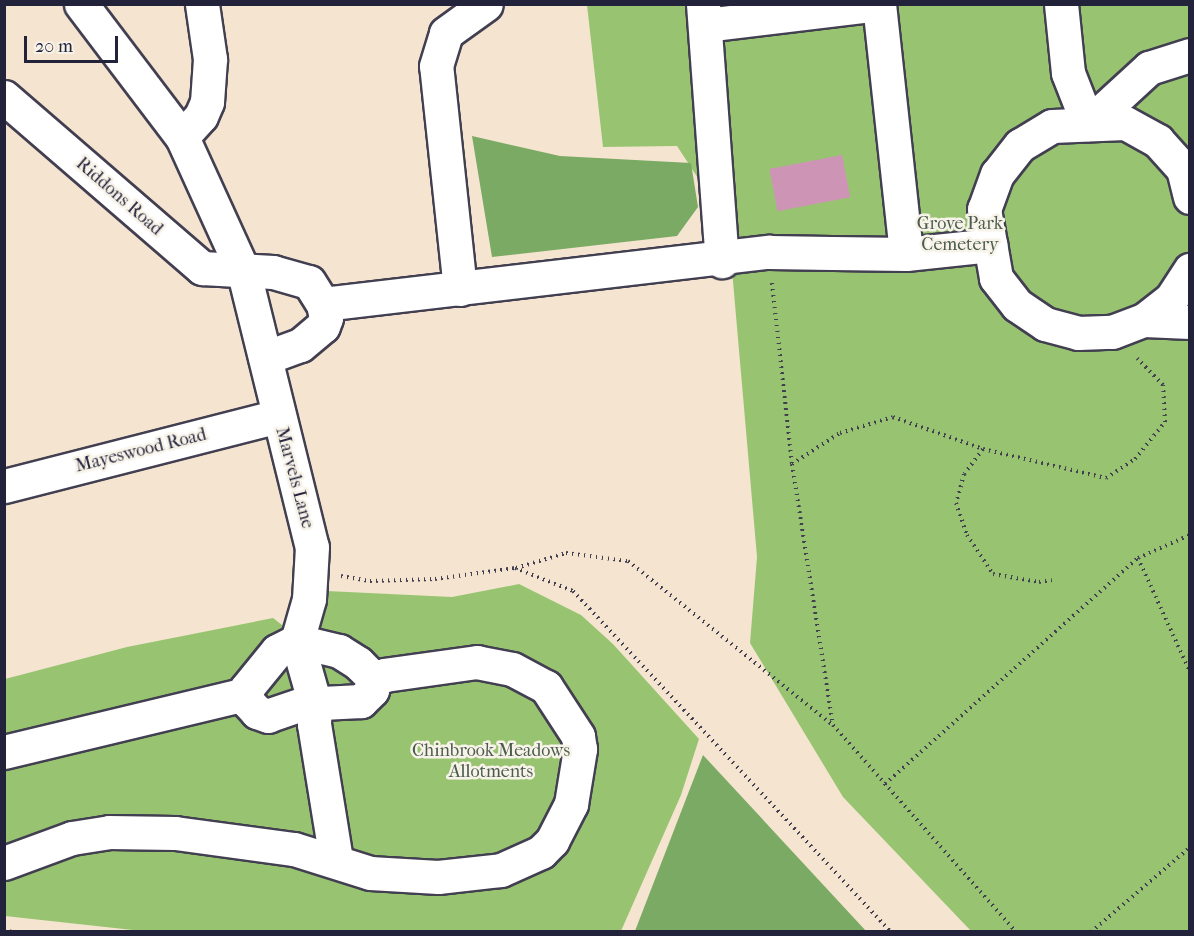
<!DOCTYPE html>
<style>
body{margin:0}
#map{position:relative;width:1194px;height:936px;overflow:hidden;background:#f5e5d0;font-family:"IM FELL French Canon",serif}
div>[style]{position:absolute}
.green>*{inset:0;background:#98c472}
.forest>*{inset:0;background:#7aaa64}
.building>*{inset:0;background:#ce94b6;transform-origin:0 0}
.path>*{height:4px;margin-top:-2px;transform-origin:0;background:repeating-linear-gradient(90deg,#423f51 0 1.5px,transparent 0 6px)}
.roads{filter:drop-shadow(2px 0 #423f51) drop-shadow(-2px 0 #423f51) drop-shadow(0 2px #423f51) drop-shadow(0 -2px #423f51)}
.minor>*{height:33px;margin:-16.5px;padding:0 16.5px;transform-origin:16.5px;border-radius:16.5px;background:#fff}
span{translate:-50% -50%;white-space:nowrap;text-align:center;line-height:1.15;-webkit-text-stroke:5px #f7f3e8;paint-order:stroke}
.street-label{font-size:18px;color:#22223b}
.park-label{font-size:18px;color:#4b5b4e}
.frame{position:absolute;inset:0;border:6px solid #22223b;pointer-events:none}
.scale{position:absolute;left:24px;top:36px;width:94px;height:27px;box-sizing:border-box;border:3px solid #22223b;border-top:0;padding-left:8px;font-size:18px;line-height:21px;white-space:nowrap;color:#22223b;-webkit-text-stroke:4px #f7f3e8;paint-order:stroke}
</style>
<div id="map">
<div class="green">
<i style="clip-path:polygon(587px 5px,1189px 5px,1189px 931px,971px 931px,843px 797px,750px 643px,757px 557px,728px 224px,677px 146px,603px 147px)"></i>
<i style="clip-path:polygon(519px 584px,581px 615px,613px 644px,699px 739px,681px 795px,621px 931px,151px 932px,5px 916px,5px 679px,127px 647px,273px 618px,291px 632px,311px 633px,327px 591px,452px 597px)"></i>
</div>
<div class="forest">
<i style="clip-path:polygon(472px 136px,560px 156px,691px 163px,698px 207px,677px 236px,492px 257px)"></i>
<i style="clip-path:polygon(703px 755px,866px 931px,635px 931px)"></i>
</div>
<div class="building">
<i style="left:842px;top:155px;width:43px;height:74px;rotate:79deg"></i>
</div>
<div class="path">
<i style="left:772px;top:283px;width:182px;rotate:83.7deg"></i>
<i style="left:792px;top:464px;width:264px;rotate:81.1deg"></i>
<i style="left:833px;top:725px;width:276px;rotate:48.5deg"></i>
<i style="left:983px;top:449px;width:31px;rotate:127deg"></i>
<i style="left:964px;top:474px;width:30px;rotate:105deg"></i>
<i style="left:956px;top:503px;width:34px;rotate:71deg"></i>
<i style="left:967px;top:535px;width:47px;rotate:56.3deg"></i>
<i style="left:993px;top:574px;width:47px;rotate:9.9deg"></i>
<i style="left:1039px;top:582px;width:13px;rotate:-9deg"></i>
<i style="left:792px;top:464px;width:57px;rotate:-32.9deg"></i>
<i style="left:840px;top:433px;width:55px;rotate:-16.8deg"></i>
<i style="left:893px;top:417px;width:96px;rotate:19.6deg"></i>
<i style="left:983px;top:449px;width:126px;rotate:13.3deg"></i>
<i style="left:1106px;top:478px;width:35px;rotate:-33deg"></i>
<i style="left:1135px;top:459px;width:48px;rotate:-51deg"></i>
<i style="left:1165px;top:422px;width:37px;rotate:-93deg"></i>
<i style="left:1163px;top:385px;width:37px;rotate:-134deg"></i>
<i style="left:1138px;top:558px;width:125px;rotate:65.5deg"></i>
<i style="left:516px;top:568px;width:52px;rotate:-16.7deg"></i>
<i style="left:566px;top:553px;width:63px;rotate:7.4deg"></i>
<i style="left:628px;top:561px;width:263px;rotate:38.7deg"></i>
<i style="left:341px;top:576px;width:29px;rotate:10deg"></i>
<i style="left:370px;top:581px;width:65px;rotate:-1.8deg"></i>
<i style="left:435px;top:579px;width:81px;rotate:-7.8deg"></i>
<i style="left:515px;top:568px;width:62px;rotate:21.6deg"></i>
<i style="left:573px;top:591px;width:466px;rotate:47deg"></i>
<i style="left:885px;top:784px;width:339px;rotate:-41.8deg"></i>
<i style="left:1138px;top:558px;width:57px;rotate:-23.9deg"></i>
<i style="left:4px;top:930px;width:8px;rotate:14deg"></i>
<i style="left:1091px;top:932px;width:130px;rotate:-40.6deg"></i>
</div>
<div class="roads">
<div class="minor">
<i style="left:81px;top:4px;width:167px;rotate:52.8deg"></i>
<i style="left:182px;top:137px;width:149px;rotate:65.5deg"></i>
<i style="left:244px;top:273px;width:282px;rotate:76.1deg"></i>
<i style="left:312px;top:547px;width:52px;rotate:93.3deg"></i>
<i style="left:309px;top:599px;width:44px;rotate:105.9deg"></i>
<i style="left:297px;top:641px;width:66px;rotate:74.1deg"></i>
<i style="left:315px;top:704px;width:20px;rotate:93deg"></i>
<i style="left:314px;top:724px;width:138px;rotate:80.8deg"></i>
<i style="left:703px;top:4px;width:258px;rotate:85.8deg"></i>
<i style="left:879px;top:4px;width:251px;rotate:83.8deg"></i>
<i style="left:1061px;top:4px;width:69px;rotate:84.2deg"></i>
<i style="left:1068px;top:73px;width:55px;rotate:68.6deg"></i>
<i style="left:1088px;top:124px;width:83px;rotate:-42.6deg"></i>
<i style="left:1149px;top:68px;width:43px;rotate:-17.6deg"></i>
<i style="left:706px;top:25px;width:174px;rotate:-6.9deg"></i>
<i style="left:4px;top:97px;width:262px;rotate:40.8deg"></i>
<i style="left:202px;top:268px;width:71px;rotate:3.2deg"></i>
<i style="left:273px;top:272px;width:37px;rotate:16deg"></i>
<i style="left:309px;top:282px;width:26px;rotate:58deg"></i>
<i style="left:323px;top:304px;width:14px;rotate:78deg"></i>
<i style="left:326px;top:318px;width:9px;rotate:111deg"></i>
<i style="left:323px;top:326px;width:30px;rotate:140deg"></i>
<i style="left:300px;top:345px;width:37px;rotate:160deg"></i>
<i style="left:182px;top:137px;width:28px;rotate:-48deg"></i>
<i style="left:201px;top:116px;width:15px;rotate:-67deg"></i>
<i style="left:207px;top:102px;width:43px;rotate:-86deg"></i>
<i style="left:210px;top:59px;width:56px;rotate:-98.3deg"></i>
<i style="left:1190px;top:197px;width:29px;rotate:-104deg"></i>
<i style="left:1183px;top:169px;width:38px;rotate:-132deg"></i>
<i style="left:1158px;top:141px;width:38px;rotate:-151deg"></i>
<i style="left:1125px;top:123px;width:73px;rotate:177.6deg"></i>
<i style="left:1052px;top:126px;width:37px;rotate:149deg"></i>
<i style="left:1020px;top:145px;width:37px;rotate:128deg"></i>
<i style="left:997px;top:174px;width:37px;rotate:110deg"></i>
<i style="left:984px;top:209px;width:70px;rotate:80.1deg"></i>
<i style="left:996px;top:278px;width:34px;rotate:52deg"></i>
<i style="left:1017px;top:305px;width:34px;rotate:34deg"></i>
<i style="left:1045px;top:324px;width:34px;rotate:15deg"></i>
<i style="left:1078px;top:333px;width:34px;rotate:-2deg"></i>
<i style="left:1112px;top:332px;width:34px;rotate:-21deg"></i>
<i style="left:1144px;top:320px;width:34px;rotate:-38deg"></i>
<i style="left:1171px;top:299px;width:35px;rotate:-57deg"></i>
<i style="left:460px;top:289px;width:224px;rotate:-96.1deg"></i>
<i style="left:436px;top:66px;width:34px;rotate:-73deg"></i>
<i style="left:446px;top:33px;width:49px;rotate:-35.9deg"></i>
<i style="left:323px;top:304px;width:449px;rotate:-6.7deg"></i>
<i style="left:769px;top:252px;width:137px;rotate:0.8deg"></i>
<i style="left:906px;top:254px;width:85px;rotate:-6deg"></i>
<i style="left:1144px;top:320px;width:46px;rotate:2.5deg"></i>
<i style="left:4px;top:486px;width:283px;rotate:-14.3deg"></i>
<i style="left:297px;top:641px;width:43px;rotate:13.4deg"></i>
<i style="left:339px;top:651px;width:22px;rotate:32deg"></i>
<i style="left:358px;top:663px;width:20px;rotate:45deg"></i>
<i style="left:372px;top:677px;width:13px;rotate:90deg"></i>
<i style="left:372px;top:690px;width:16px;rotate:135deg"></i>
<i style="left:361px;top:701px;width:59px;rotate:177.1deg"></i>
<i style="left:302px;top:704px;width:36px;rotate:161deg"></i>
<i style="left:268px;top:716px;width:12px;rotate:-160deg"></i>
<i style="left:257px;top:712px;width:15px;rotate:-132deg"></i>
<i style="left:247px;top:701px;width:12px;rotate:-95deg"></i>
<i style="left:246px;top:689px;width:49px;rotate:-50.8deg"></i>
<i style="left:277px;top:651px;width:22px;rotate:-27deg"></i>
<i style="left:4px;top:752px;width:248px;rotate:-13.5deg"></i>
<i style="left:4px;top:863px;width:72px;rotate:-20.2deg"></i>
<i style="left:72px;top:838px;width:37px;rotate:-9deg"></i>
<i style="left:109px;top:832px;width:66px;rotate:0.9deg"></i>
<i style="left:175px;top:833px;width:120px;rotate:7.7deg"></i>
<i style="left:294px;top:849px;width:80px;rotate:17.5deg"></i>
<i style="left:370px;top:873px;width:68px;rotate:3.4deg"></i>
<i style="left:438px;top:877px;width:63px;rotate:-6.3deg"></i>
<i style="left:501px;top:870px;width:44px;rotate:-24.2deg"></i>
<i style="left:541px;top:852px;width:16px;rotate:-45deg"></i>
<i style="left:552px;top:841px;width:42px;rotate:-62.8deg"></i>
<i style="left:571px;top:804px;width:56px;rotate:-80.7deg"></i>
<i style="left:580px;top:749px;width:13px;rotate:-99deg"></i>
<i style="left:578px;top:736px;width:59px;rotate:-123.1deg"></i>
<i style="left:546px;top:687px;width:38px;rotate:-152deg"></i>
<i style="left:512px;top:669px;width:36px;rotate:-169deg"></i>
<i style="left:477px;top:662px;width:93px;rotate:172deg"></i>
<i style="left:385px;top:675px;width:13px;rotate:157deg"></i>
</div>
</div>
<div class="street-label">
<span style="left:119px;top:197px;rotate:41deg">Riddons Road</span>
<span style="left:141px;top:451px;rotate:-14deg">Mayeswood Road</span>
<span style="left:294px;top:478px;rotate:75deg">Marvels Lane</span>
</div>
<div class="park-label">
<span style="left:960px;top:235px">Grove Park<br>Cemetery</span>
<span style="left:491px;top:762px">Chinbrook Meadows<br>Allotments</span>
</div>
<div class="frame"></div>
<div class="scale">20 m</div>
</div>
